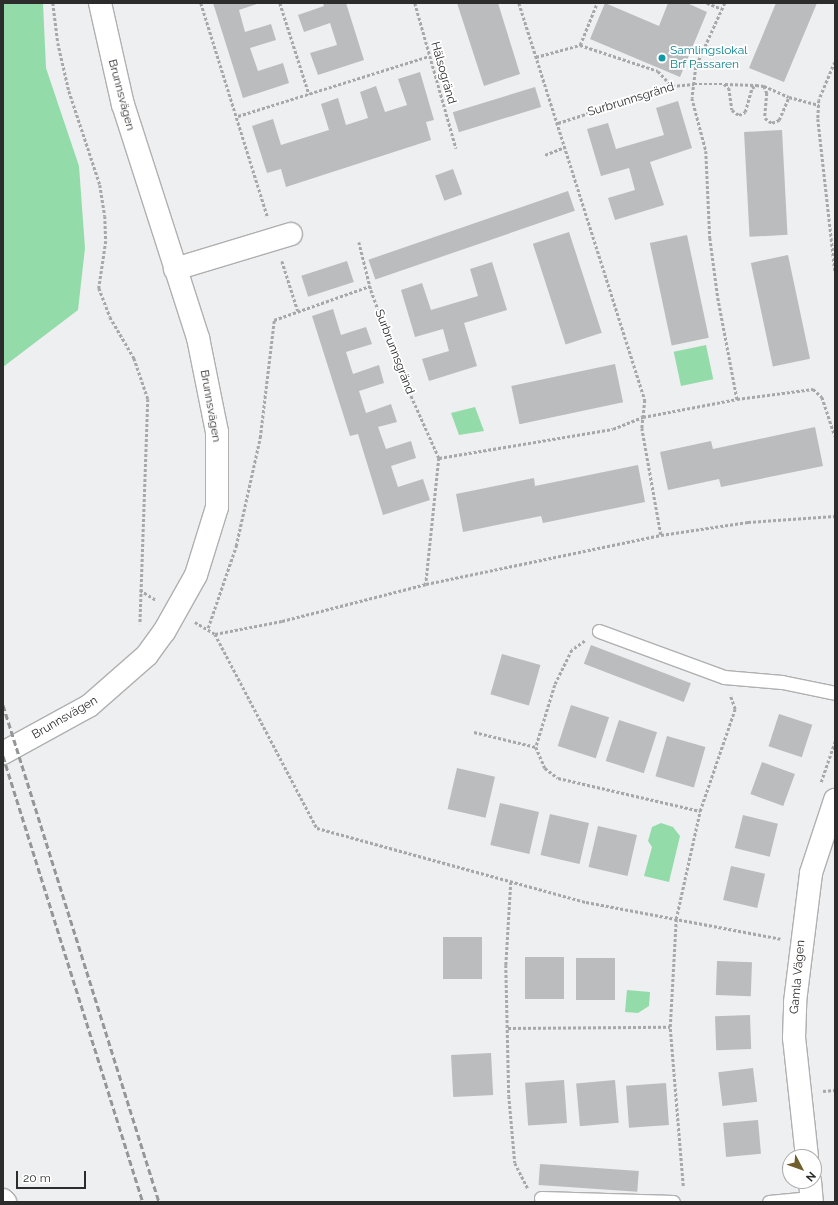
<!DOCTYPE html>
<meta charset="utf-8">
<style>
body{margin:0}
#map{position:relative;width:838px;height:1205px;overflow:hidden;background:#eeeff0;font-family:Raleway,sans-serif}
div>[style]{position:absolute}
.green>*{inset:0;background:#93dca9;transform-origin:0 0}
.building>*{inset:0;background:#bbbcbd;transform-origin:0 0}
.path>*{height:2.5px;margin-top:-1.25px;transform-origin:0;background:repeating-linear-gradient(90deg,#a8a8a9 0 3px,transparent 0 5px)}
.roads{filter:drop-shadow(1px 0 #b0b0b1) drop-shadow(-1px 0 #b0b0b1) drop-shadow(0 1px #b0b0b1) drop-shadow(0 -1px #b0b0b1)}
.lane>*{height:13px;margin:-6.5px;padding:0 6.5px;transform-origin:6.5px;border-radius:6.5px;background:#fff}
.street>*{height:22px;margin:-11px;padding:0 11px;transform-origin:11px;border-radius:11px;background:#fff}
.secondary>*{height:22px;margin:-11px;padding:0 11px;transform-origin:11px;border-radius:11px;background:#fff}
.rail>*{height:3px;margin-top:-1.5px;transform-origin:0;background:repeating-linear-gradient(90deg,#959696 0 6px,transparent 0 9px)}
.dots>*{width:11px;height:11px;translate:-50% -50%;box-sizing:border-box;border:2px solid #fff;border-radius:50%}
span{translate:-50% -50%;white-space:nowrap;text-align:center;line-height:1.15;-webkit-text-stroke:3.5px #fff;paint-order:stroke}
.culture-label{font-size:12px;color:#0d838f}
.left{translate:0 -50%;text-align:left}
.street-label{font-size:12px;color:#2c2c2c}
.frame{position:absolute;inset:0;border:4px solid #2c2c2c;pointer-events:none}
.north{position:absolute;left:782px;top:1149px;width:40px;height:40px;box-sizing:border-box;background:#fff;border:1px solid #ababab;border-radius:50%;rotate:131deg;font-size:11px;font-weight:700;line-height:16px;text-align:center;color:#2c2c2c}
.north::after{content:'';display:block;margin:auto;width:14px;height:18px;background:#705e2c;clip-path:polygon(50% 0,100% 100%,50% 72%,0 100%)}
.scale{position:absolute;left:16px;top:1171px;width:70px;height:18px;box-sizing:border-box;border:2px solid #2c2c2c;border-top:0;padding-left:5px;font-size:12px;line-height:14px;white-space:nowrap;color:#2c2c2c;-webkit-text-stroke:3px #fff;paint-order:stroke}
</style>
<div id="map">
<div class="green">
<i style="clip-path:polygon(3px 3px,43px 3px,46px 68px,79px 166px,85px 248px,78px 310px,3px 367px)"></i>
<i style="left:706px;top:345px;width:35px;height:33px;rotate:78deg"></i>
<i style="clip-path:polygon(475px 407px,484px 431px,459px 435px,451px 413px)"></i>
<i style="clip-path:polygon(661px 823px,673px 827px,680px 836px,669px 882px,644px 876px,652px 847px,648px 841px,652px 827px)"></i>
<i style="clip-path:polygon(627px 990px,650px 992px,649px 1006px,638px 1013px,625px 1012px)"></i>
</div>
<div class="building">
<i style="clip-path:polygon(213px 3px,260px 3px,239px 10px,245px 32px,271px 24px,276px 40px,250px 48px,258px 71px,283px 63px,289px 83px,243px 98px)"></i>
<i style="clip-path:polygon(323px 3px,346px 3px,364px 60px,318px 75px,310px 53px,337px 45px,330px 23px,304px 32px,298px 15px,324px 6px)"></i>
<i style="clip-path:polygon(457px 3px,498px 3px,520px 74px,484px 86px)"></i>
<i style="clip-path:polygon(605px 3px,659px 26px,668px 3px,687px 3px,707px 12px,680px 77px,590px 39px)"></i>
<i style="clip-path:polygon(776px 3px,817px 3px,784px 82px,749px 68px)"></i>
<i style="clip-path:polygon(420px 72px,434px 120px,426px 122px,431px 140px,286px 187px,281px 169px,267px 173px,252px 126px,273px 119px,281px 145px,329px 130px,321px 104px,338px 98px,346px 125px,368px 118px,360px 92px,376px 86px,385px 112px,407px 105px,398px 79px)"></i>
<i style="left:535px;top:87px;width:21px;height:86px;rotate:73deg"></i>
<i style="clip-path:polygon(678px 101px,692px 148px,650px 162px,664px 205px,615px 220px,608px 198px,635px 190px,629px 168px,601px 176px,587px 129px,608px 123px,616px 149px,664px 135px,656px 108px)"></i>
<i style="left:782px;top:130px;width:105px;height:38px;rotate:87deg"></i>
<i style="left:453px;top:169px;width:27px;height:19px;rotate:70deg"></i>
<i style="left:568px;top:191px;width:21px;height:211px;rotate:71deg"></i>
<i style="left:569px;top:232px;width:106px;height:38px;rotate:72deg"></i>
<i style="left:687px;top:235px;width:105px;height:38px;rotate:78deg"></i>
<i style="left:788px;top:255px;width:106px;height:38px;rotate:78deg"></i>
<i style="left:347px;top:261px;width:22px;height:48px;rotate:72deg"></i>
<i style="clip-path:polygon(492px 262px,507px 310px,464px 323px,477px 366px,429px 381px,422px 359px,449px 351px,443px 329px,415px 337px,401px 290px,422px 283px,431px 310px,478px 296px,470px 269px)"></i>
<i style="clip-path:polygon(333px 309px,341px 335px,366px 327px,372px 344px,346px 352px,353px 374px,379px 365px,384px 383px,359px 391px,366px 413px,391px 404px,397px 422px,378px 427px,386px 449px,411px 441px,416px 458px,391px 466px,398px 487px,423px 479px,430px 500px,383px 515px,358px 434px,350px 436px,312px 316px)"></i>
<i style="left:615px;top:364px;width:39px;height:106px;rotate:78deg"></i>
<i style="clip-path:polygon(815px 427px,823px 466px,721px 487px,719px 479px,668px 490px,660px 452px,711px 441px,713px 449px)"></i>
<i style="clip-path:polygon(638px 465px,645px 502px,543px 523px,541px 516px,463px 532px,456px 494px,534px 478px,535px 486px)"></i>
<i style="left:591px;top:645px;width:107px;height:20px;rotate:21deg"></i>
<i style="left:502px;top:654px;width:40px;height:42px;rotate:16deg"></i>
<i style="left:571px;top:705px;width:40px;height:43px;rotate:18deg"></i>
<i style="left:779px;top:714px;width:35px;height:34px;rotate:18deg"></i>
<i style="left:619px;top:720px;width:40px;height:43px;rotate:18deg"></i>
<i style="left:667px;top:736px;width:40px;height:42px;rotate:16deg"></i>
<i style="left:762px;top:762px;width:35px;height:34px;rotate:20deg"></i>
<i style="left:457px;top:768px;width:39px;height:42px;rotate:13deg"></i>
<i style="left:500px;top:803px;width:40px;height:43px;rotate:13deg"></i>
<i style="left:550px;top:814px;width:40px;height:42px;rotate:13deg"></i>
<i style="left:743px;top:815px;width:36px;height:34px;rotate:14deg"></i>
<i style="left:598px;top:826px;width:40px;height:42px;rotate:13deg"></i>
<i style="left:731px;top:866px;width:35px;height:35px;rotate:13deg"></i>
<i style="left:443px;top:937px;width:39px;height:42px"></i>
<i style="left:525px;top:957px;width:39px;height:42px"></i>
<i style="left:576px;top:958px;width:39px;height:42px"></i>
<i style="left:717px;top:961px;width:35px;height:34px;rotate:2deg"></i>
<i style="left:750px;top:1015px;width:34px;height:35px;rotate:88deg"></i>
<i style="left:491px;top:1053px;width:42px;height:40px;rotate:87deg"></i>
<i style="left:753px;top:1068px;width:34px;height:35px;rotate:83deg"></i>
<i style="left:564px;top:1080px;width:43px;height:39px;rotate:86deg"></i>
<i style="left:615px;top:1080px;width:43px;height:39px;rotate:85deg"></i>
<i style="left:666px;top:1083px;width:42px;height:40px;rotate:86deg"></i>
<i style="left:758px;top:1120px;width:34px;height:35px;rotate:85deg"></i>
<i style="left:540px;top:1164px;width:99px;height:21px;rotate:4deg"></i>
</div>
<div class="path">
<i style="left:53px;top:3px;width:40px;rotate:82.9deg"></i>
<i style="left:58px;top:43px;width:49px;rotate:77.1deg"></i>
<i style="left:69px;top:91px;width:99px;rotate:71.7deg"></i>
<i style="left:100px;top:185px;width:31px;rotate:81deg"></i>
<i style="left:105px;top:216px;width:25px;rotate:88deg"></i>
<i style="left:106px;top:241px;width:48px;rotate:98.5deg"></i>
<i style="left:99px;top:288px;width:31px;rotate:69deg"></i>
<i style="left:110px;top:317px;width:48px;rotate:59.7deg"></i>
<i style="left:134px;top:358px;width:43px;rotate:71.1deg"></i>
<i style="left:148px;top:399px;width:225px;rotate:92deg"></i>
<i style="left:201px;top:3px;width:225px;rotate:72.7deg"></i>
<i style="left:280px;top:3px;width:96px;rotate:72.3deg"></i>
<i style="left:415px;top:3px;width:151px;rotate:74.2deg"></i>
<i style="left:519px;top:3px;width:417px;rotate:72.4deg"></i>
<i style="left:645px;top:400px;width:28px;rotate:96deg"></i>
<i style="left:642px;top:428px;width:109px;rotate:79.9deg"></i>
<i style="left:707px;top:3px;width:16px;rotate:22deg"></i>
<i style="left:725px;top:3px;width:70px;rotate:114.4deg"></i>
<i style="left:696px;top:67px;width:31px;rotate:97deg"></i>
<i style="left:692px;top:98px;width:55px;rotate:75.2deg"></i>
<i style="left:706px;top:151px;width:87px;rotate:87.4deg"></i>
<i style="left:710px;top:238px;width:61px;rotate:82.4deg"></i>
<i style="left:718px;top:298px;width:103px;rotate:79.3deg"></i>
<i style="left:580px;top:45px;width:45px;rotate:-68deg"></i>
<i style="left:536px;top:57px;width:46px;rotate:-15.3deg"></i>
<i style="left:580px;top:45px;width:82px;rotate:18.4deg"></i>
<i style="left:658px;top:71px;width:21px;rotate:47deg"></i>
<i style="left:835px;top:62px;width:41px;rotate:112.8deg"></i>
<i style="left:819px;top:100px;width:19px;rotate:93deg"></i>
<i style="left:818px;top:119px;width:153px;rotate:83.6deg"></i>
<i style="left:725px;top:84px;width:31px;rotate:2deg"></i>
<i style="left:764px;top:86px;width:27px;rotate:24deg"></i>
<i style="left:238px;top:116px;width:200px;rotate:-17.4deg"></i>
<i style="left:558px;top:123px;width:120px;rotate:-18deg"></i>
<i style="left:672px;top:86px;width:22px;rotate:-5deg"></i>
<i style="left:694px;top:84px;width:30px"></i>
<i style="left:724px;top:84px;width:6px;rotate:39deg"></i>
<i style="left:729px;top:88px;width:22px;rotate:82deg"></i>
<i style="left:732px;top:110px;width:9px;rotate:36deg"></i>
<i style="left:739px;top:115px;width:7px;rotate:-27deg"></i>
<i style="left:745px;top:112px;width:25px;rotate:-74deg"></i>
<i style="left:752px;top:88px;width:5px;rotate:-37deg"></i>
<i style="left:756px;top:85px;width:8px;rotate:7deg"></i>
<i style="left:764px;top:86px;width:8px;rotate:67deg"></i>
<i style="left:767px;top:93px;width:25px;rotate:95deg"></i>
<i style="left:765px;top:118px;width:9px;rotate:36deg"></i>
<i style="left:772px;top:123px;width:8px;rotate:-23deg"></i>
<i style="left:779px;top:120px;width:25px;rotate:-67deg"></i>
<i style="left:789px;top:97px;width:31px;rotate:15deg"></i>
<i style="left:545px;top:155px;width:22px;rotate:-22deg"></i>
<i style="left:359px;top:242px;width:49px;rotate:76deg"></i>
<i style="left:371px;top:290px;width:88px;rotate:70.1deg"></i>
<i style="left:401px;top:373px;width:93px;rotate:65.9deg"></i>
<i style="left:439px;top:458px;width:127px;rotate:95.9deg"></i>
<i style="left:282px;top:261px;width:52px;rotate:72.3deg"></i>
<i style="left:439px;top:458px;width:176px;rotate:-9.5deg"></i>
<i style="left:613px;top:429px;width:32px;rotate:-22deg"></i>
<i style="left:643px;top:417px;width:96px;rotate:-10.8deg"></i>
<i style="left:737px;top:399px;width:77px;rotate:-7.5deg"></i>
<i style="left:813px;top:389px;width:12px;rotate:42deg"></i>
<i style="left:822px;top:397px;width:41px;rotate:71.6deg"></i>
<i style="left:140px;top:590px;width:19px;rotate:32deg"></i>
<i style="left:195px;top:622px;width:23px;rotate:31deg"></i>
<i style="left:215px;top:634px;width:68px;rotate:-11deg"></i>
<i style="left:282px;top:621px;width:149px;rotate:-14.4deg"></i>
<i style="left:426px;top:584px;width:240px;rotate:-11.8deg"></i>
<i style="left:661px;top:535px;width:88px;rotate:-8.5deg"></i>
<i style="left:748px;top:522px;width:87px;rotate:-3.9deg"></i>
<i style="left:208px;top:628px;width:87px;rotate:-71.1deg"></i>
<i style="left:236px;top:546px;width:111px;rotate:-77.5deg"></i>
<i style="left:260px;top:438px;width:119px;rotate:-83.2deg"></i>
<i style="left:274px;top:320px;width:102px;rotate:-19.5deg"></i>
<i style="left:215px;top:634px;width:219px;rotate:62.3deg"></i>
<i style="left:317px;top:828px;width:279px;rotate:15.4deg"></i>
<i style="left:586px;top:902px;width:198px;rotate:10.7deg"></i>
<i style="left:585px;top:641px;width:16px;rotate:145deg"></i>
<i style="left:572px;top:650px;width:39px;rotate:116deg"></i>
<i style="left:555px;top:685px;width:65px;rotate:107deg"></i>
<i style="left:536px;top:747px;width:23px;rotate:67deg"></i>
<i style="left:545px;top:768px;width:16px;rotate:38deg"></i>
<i style="left:558px;top:778px;width:146px;rotate:13.1deg"></i>
<i style="left:474px;top:732px;width:64px;rotate:13.6deg"></i>
<i style="left:821px;top:782px;width:43px;rotate:-71.1deg"></i>
<i style="left:511px;top:882px;width:83px;rotate:93.4deg"></i>
<i style="left:506px;top:965px;width:131px;rotate:88.7deg"></i>
<i style="left:509px;top:1096px;width:67px;rotate:84.9deg"></i>
<i style="left:515px;top:1163px;width:28px;rotate:63deg"></i>
<i style="left:508px;top:1028px;width:162px;rotate:-0.4deg"></i>
<i style="left:823px;top:1091px;width:12px;rotate:-5deg"></i>
<i style="left:683px;top:1186px;width:160px;rotate:-94.7deg"></i>
<i style="left:670px;top:1027px;width:108px;rotate:-86.8deg"></i>
<i style="left:676px;top:919px;width:111px;rotate:-77.5deg"></i>
<i style="left:700px;top:811px;width:108px;rotate:-71.1deg"></i>
<i style="left:735px;top:709px;width:15px;rotate:-110deg"></i>
</div>
<div class="roads">
<div class="lane">
<i style="left:599px;top:631px;width:133px;rotate:20.2deg"></i>
<i style="left:724px;top:677px;width:58px;rotate:4.9deg"></i>
<i style="left:782px;top:682px;width:54px;rotate:11.7deg"></i>
<i style="left:541px;top:1198px;width:132px;rotate:1.7deg"></i>
<i style="left:769px;top:1202px;width:42px;rotate:-5.4deg"></i>
</div>
<div class="street">
<i style="left:175px;top:269px;width:121px;rotate:-16.8deg"></i>
<i style="left:807px;top:1157px;width:120px;rotate:-96.2deg"></i>
<i style="left:794px;top:1038px;width:36px;rotate:-88deg"></i>
<i style="left:795px;top:1002px;width:130px;rotate:-82.9deg"></i>
<i style="left:811px;top:873px;width:77px;rotate:-71.8deg"></i>
<i style="left:810px;top:1181px;width:21px;rotate:85deg"></i>
</div>
<div class="secondary">
<i style="left:3px;top:753px;width:98px;rotate:-28.7deg"></i>
<i style="left:89px;top:706px;width:77px;rotate:-41.3deg"></i>
<i style="left:147px;top:655px;width:29px;rotate:-54deg"></i>
<i style="left:164px;top:632px;width:65px;rotate:-60.7deg"></i>
<i style="left:196px;top:575px;width:71px;rotate:-72.8deg"></i>
<i style="left:217px;top:507px;width:75px;rotate:-90deg"></i>
<i style="left:217px;top:432px;width:96px;rotate:-101.4deg"></i>
<i style="left:198px;top:338px;width:245px;rotate:-107.8deg"></i>
<i style="left:123px;top:105px;width:105px;rotate:-102.7deg"></i>
<i style="left:3px;top:1200px;width:3px;rotate:45deg"></i>
</div>
</div>
<div class="rail">
<i style="left:3px;top:705px;width:521px;rotate:72.57deg"></i>
<i style="left:3px;top:756px;width:467px;rotate:72.6deg"></i>
</div>
<div class="dots">
<i style="left:662px;top:58px;background:#0f9aa8"></i>
</div>
<div class="culture-label">
<span class="left" style="left:670px;top:58px">Samlingslokal<br>Brf Passaren</span>
</div>
<div class="street-label">
<span style="left:443px;top:73px;rotate:74deg">Hälsogränd</span>
<span style="left:121px;top:95px;rotate:75deg">Brunnsvägen</span>
<span style="left:631px;top:100px;rotate:-17deg">Surbrunnsgränd</span>
<span style="left:394px;top:352px;rotate:69deg">Surbrunnsgränd</span>
<span style="left:210px;top:406px;rotate:80deg">Brunnsvägen</span>
<span style="left:65px;top:718px;rotate:-30deg">Brunnsvägen</span>
<span style="left:798px;top:977px;rotate:-85deg">Gamla Vägen</span>
</div>
<div class="frame"></div>
<div class="north">N</div>
<div class="scale">20 m</div>
</div>
